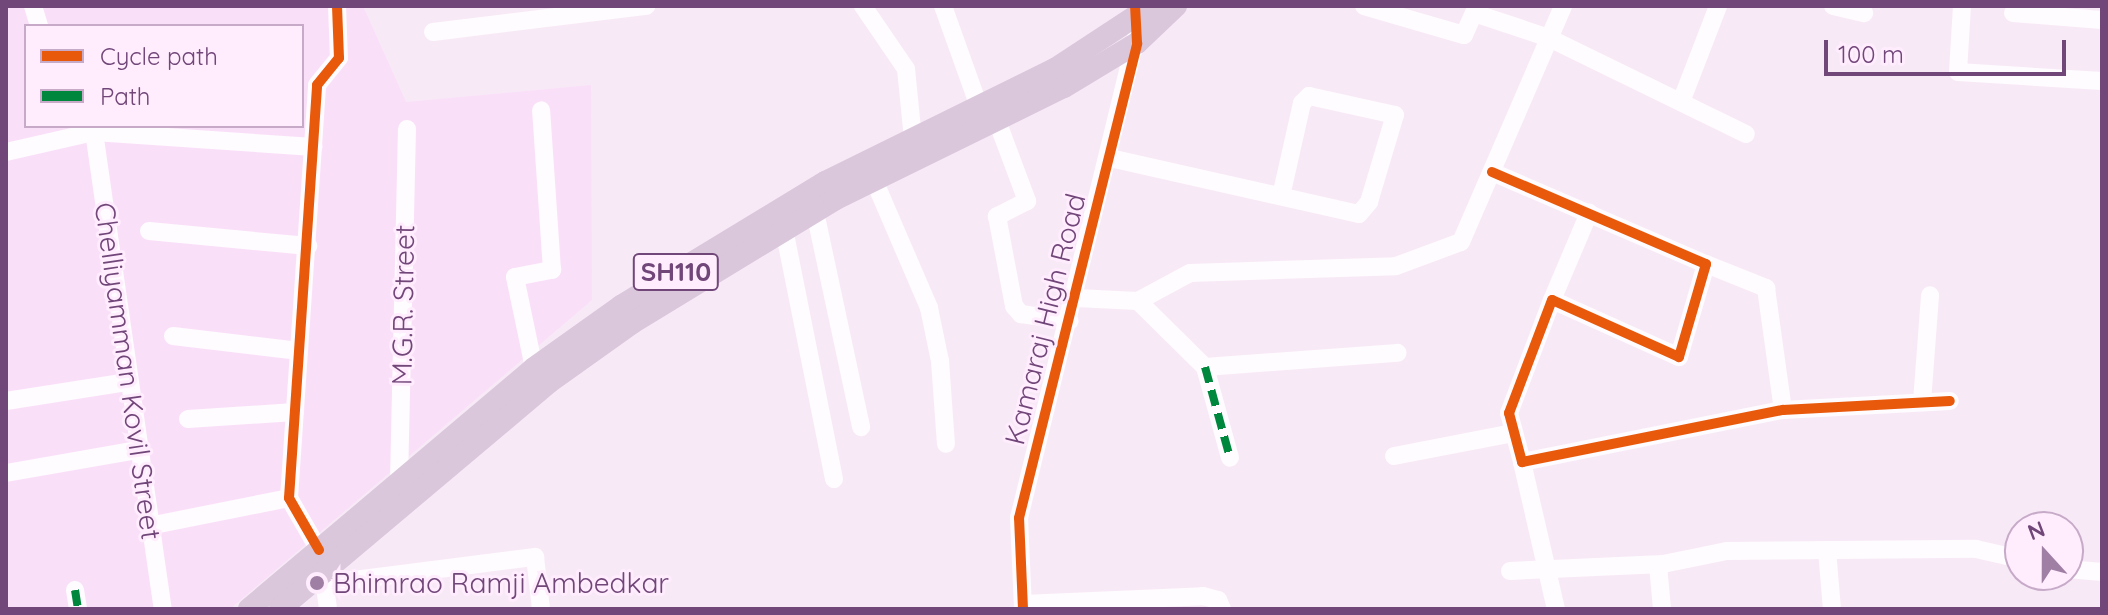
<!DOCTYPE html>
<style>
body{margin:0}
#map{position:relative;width:2108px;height:615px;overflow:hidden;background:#f8e9f7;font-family:Quicksand,sans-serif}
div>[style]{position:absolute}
.residential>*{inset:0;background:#fadff9}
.minor>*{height:18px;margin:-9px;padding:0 9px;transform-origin:9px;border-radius:9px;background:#fefcfe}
.major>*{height:22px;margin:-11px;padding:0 11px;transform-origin:11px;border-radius:11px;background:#dac7db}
.quiet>*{height:8px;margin-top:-4px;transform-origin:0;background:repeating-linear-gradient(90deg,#00873e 0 16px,transparent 0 24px)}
.cycleway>*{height:10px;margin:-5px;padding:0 5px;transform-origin:5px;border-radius:5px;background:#e8590c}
.dots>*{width:22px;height:22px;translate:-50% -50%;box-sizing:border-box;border:4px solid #ffecfd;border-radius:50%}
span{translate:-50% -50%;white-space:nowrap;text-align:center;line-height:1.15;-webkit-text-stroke:6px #ffecfd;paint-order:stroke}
.shield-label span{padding:2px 6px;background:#ffecfd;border:2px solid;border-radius:6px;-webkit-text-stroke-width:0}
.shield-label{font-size:26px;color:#714679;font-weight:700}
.street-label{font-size:28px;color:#714679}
.poi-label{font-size:28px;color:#714679}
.left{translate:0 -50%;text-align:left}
.frame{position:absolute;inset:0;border:8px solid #714679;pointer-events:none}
.legend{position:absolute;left:24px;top:24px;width:280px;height:104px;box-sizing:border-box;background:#ffecfd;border:2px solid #c6aac8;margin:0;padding:10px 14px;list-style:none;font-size:24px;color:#714679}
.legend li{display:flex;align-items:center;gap:16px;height:40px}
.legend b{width:40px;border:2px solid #c6aac8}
.north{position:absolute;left:2004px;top:511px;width:80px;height:80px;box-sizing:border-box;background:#ffecfd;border:2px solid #c6aac8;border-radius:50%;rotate:339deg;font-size:22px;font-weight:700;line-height:32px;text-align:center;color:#714679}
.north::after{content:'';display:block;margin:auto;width:28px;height:36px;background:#a07fa5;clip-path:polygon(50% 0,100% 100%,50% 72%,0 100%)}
.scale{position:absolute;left:1824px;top:40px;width:242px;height:36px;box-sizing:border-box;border:4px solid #714679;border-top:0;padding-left:10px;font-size:24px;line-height:28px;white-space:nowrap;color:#714679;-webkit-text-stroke:6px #ffecfd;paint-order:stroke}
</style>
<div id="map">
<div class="residential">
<i style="clip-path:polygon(evenodd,6px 6px,363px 6px,406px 102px,591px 85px,592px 300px,230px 609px,6px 609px,6px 6px,26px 26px,302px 26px,302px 126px,26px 126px,26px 26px)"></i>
</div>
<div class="minor">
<i style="left:33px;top:6px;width:21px;rotate:73deg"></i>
<i style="left:863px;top:6px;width:76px;rotate:55.7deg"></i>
<i style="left:906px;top:69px;width:80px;rotate:84.3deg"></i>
<i style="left:943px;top:6px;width:104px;rotate:70.3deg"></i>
<i style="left:1364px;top:6px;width:104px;rotate:16.2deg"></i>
<i style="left:1464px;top:35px;width:24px;rotate:-66deg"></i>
<i style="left:1474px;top:13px;width:79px;rotate:18.4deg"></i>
<i style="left:1549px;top:38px;width:219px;rotate:26deg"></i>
<i style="left:1833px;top:6px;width:32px;rotate:13deg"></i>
<i style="left:1962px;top:6px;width:66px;rotate:93.5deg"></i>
<i style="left:1958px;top:72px;width:144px;rotate:3.6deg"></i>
<i style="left:2013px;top:13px;width:89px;rotate:4.5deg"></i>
<i style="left:433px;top:32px;width:215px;rotate:-7deg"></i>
<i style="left:1681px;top:102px;width:103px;rotate:-68.9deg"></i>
<i style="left:996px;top:118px;width:89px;rotate:69.5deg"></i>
<i style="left:1027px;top:201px;width:34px;rotate:153deg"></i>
<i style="left:997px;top:216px;width:92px;rotate:79.3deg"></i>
<i style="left:1014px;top:306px;width:11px;rotate:49deg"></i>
<i style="left:1021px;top:314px;width:49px;rotate:8.1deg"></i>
<i style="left:94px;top:132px;width:482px;rotate:81.8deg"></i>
<i style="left:6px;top:152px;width:90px;rotate:-12.8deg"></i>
<i style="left:94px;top:132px;width:220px;rotate:3.9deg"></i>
<i style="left:1110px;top:158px;width:255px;rotate:12.7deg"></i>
<i style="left:1359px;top:214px;width:16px;rotate:-50deg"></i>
<i style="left:1369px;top:202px;width:91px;rotate:-73.4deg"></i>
<i style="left:1395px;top:115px;width:88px;rotate:-167.5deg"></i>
<i style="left:1309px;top:96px;width:10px;rotate:135deg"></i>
<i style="left:1302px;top:103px;width:95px;rotate:102.7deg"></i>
<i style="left:1492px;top:172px;width:233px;rotate:23.3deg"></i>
<i style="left:1706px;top:264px;width:97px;rotate:106.2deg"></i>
<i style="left:1679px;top:357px;width:139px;rotate:-155.8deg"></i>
<i style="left:1552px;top:300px;width:121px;rotate:110.8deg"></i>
<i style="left:1509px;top:413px;width:51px;rotate:75.1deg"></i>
<i style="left:1522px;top:462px;width:266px;rotate:-11.3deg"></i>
<i style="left:1783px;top:410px;width:167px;rotate:-3.1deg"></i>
<i style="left:874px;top:180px;width:139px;rotate:66.7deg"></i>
<i style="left:929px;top:308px;width:54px;rotate:78.3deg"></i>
<i style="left:940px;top:361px;width:83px;rotate:85.9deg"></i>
<i style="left:815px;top:212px;width:220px;rotate:77.9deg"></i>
<i style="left:784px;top:229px;width:255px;rotate:78.7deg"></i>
<i style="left:149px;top:231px;width:160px;rotate:5.4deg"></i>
<i style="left:1706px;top:264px;width:65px;rotate:21.8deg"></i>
<i style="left:1766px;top:288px;width:123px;rotate:82.1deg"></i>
<i style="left:1076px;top:298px;width:62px;rotate:2.8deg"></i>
<i style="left:1138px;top:301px;width:94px;rotate:44.6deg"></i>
<i style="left:1205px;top:367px;width:193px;rotate:-4.2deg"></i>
<i style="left:1552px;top:300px;width:95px;rotate:-67deg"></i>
<i style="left:1138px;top:301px;width:59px;rotate:-28.3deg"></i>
<i style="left:1190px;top:273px;width:206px;rotate:-1.9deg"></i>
<i style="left:1396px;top:266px;width:69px;rotate:-20.3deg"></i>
<i style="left:1461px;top:242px;width:257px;rotate:-66.6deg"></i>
<i style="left:173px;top:336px;width:127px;rotate:6.8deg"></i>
<i style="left:1205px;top:367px;width:94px;rotate:74.6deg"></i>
<i style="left:534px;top:368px;width:93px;rotate:-101.8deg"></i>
<i style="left:515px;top:277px;width:38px;rotate:-11deg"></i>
<i style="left:552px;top:270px;width:160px;rotate:-93.9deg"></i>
<i style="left:6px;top:401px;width:122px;rotate:-8.9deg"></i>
<i style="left:1922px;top:402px;width:107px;rotate:-85.7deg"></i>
<i style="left:188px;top:419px;width:107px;rotate:-3.7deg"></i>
<i style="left:1394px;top:456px;width:122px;rotate:-10.9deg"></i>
<i style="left:1522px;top:462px;width:151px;rotate:77deg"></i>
<i style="left:6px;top:473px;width:134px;rotate:-9.9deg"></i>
<i style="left:399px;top:481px;width:352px;rotate:-88.7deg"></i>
<i style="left:149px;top:526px;width:143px;rotate:-11.3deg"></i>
<i style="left:319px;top:550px;width:60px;rotate:-120deg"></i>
<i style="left:289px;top:498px;width:414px;rotate:-86.1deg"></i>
<i style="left:317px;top:85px;width:35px;rotate:-51deg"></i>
<i style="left:339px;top:58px;width:52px;rotate:-92.2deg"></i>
<i style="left:1827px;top:550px;width:59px;rotate:85.2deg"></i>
<i style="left:1658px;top:565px;width:44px;rotate:84.8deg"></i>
<i style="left:2068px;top:569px;width:34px;rotate:5deg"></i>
<i style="left:1510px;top:571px;width:153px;rotate:-2.6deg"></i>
<i style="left:1663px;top:564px;width:65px;rotate:-11.5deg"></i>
<i style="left:1727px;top:551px;width:249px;rotate:-0.5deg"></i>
<i style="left:1976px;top:549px;width:45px;rotate:12.8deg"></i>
<i style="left:323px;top:573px;width:36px;rotate:82deg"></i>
<i style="left:323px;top:584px;width:214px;rotate:-7.3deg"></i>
<i style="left:535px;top:557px;width:52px;rotate:83.4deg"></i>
<i style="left:75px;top:590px;width:19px;rotate:81deg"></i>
<i style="left:1023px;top:604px;width:180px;rotate:-2.5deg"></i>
<i style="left:1203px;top:596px;width:16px;rotate:15deg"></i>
<i style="left:1218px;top:600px;width:10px;rotate:66deg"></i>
<i style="left:1023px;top:609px;width:91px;rotate:-92.5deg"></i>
<i style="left:1019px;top:518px;width:497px;rotate:-76.3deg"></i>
</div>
<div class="major">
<i style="left:249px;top:609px;width:373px;rotate:-40.2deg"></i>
<i style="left:534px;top:368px;width:107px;rotate:-35.5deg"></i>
<i style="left:621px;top:306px;width:239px;rotate:-31.3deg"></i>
<i style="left:825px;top:182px;width:256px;rotate:-26.2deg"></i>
<i style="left:1055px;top:69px;width:115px;rotate:-33.3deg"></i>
<i style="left:280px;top:609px;width:351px;rotate:-40.1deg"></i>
<i style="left:548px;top:383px;width:103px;rotate:-35.5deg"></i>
<i style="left:632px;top:323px;width:237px;rotate:-31.3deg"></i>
<i style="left:834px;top:200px;width:256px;rotate:-26.2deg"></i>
<i style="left:1064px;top:87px;width:85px;rotate:-31.1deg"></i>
<i style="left:1137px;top:43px;width:54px;rotate:-43.5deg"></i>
</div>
<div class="quiet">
<i style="left:1205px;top:367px;width:94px;rotate:74.6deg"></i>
<i style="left:75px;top:590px;width:19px;rotate:81deg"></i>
</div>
<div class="cycleway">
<i style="left:1492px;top:172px;width:233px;rotate:23.3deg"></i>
<i style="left:1706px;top:264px;width:97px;rotate:106.2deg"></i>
<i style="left:1679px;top:357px;width:139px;rotate:-155.8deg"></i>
<i style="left:1552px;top:300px;width:121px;rotate:110.8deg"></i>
<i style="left:1509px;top:413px;width:51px;rotate:75.1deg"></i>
<i style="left:1522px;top:462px;width:266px;rotate:-11.3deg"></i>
<i style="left:1783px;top:410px;width:167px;rotate:-3.1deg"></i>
<i style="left:319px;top:550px;width:60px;rotate:-120deg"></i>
<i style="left:289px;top:498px;width:414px;rotate:-86.1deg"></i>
<i style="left:317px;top:85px;width:35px;rotate:-51deg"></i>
<i style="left:339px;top:58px;width:52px;rotate:-92.2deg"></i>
<i style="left:1023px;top:609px;width:91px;rotate:-92.5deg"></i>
<i style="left:1019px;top:518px;width:489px;rotate:-76deg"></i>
<i style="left:1137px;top:43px;width:37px;rotate:-93deg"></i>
</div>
<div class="dots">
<i style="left:317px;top:583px;background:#a07fa5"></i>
</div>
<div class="shield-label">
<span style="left:676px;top:272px">SH110</span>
</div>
<div class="street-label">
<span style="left:403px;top:305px;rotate:-89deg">M.G.R. Street</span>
<span style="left:1045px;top:319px;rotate:-76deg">Kamaraj High Road</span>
<span style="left:128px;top:371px;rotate:82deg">Chelliyamman Kovil Street</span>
</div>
<div class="poi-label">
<span class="left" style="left:333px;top:583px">Bhimrao Ramji Ambedkar</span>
</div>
<div class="frame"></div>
<ul class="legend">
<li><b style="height:10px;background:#e8590c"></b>Cycle path</li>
<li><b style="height:10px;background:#00873e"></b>Path</li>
</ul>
<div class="north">N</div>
<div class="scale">100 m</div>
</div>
